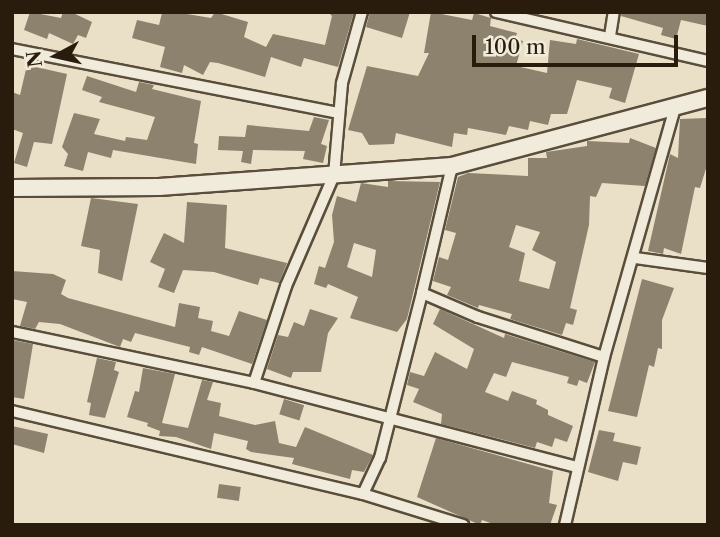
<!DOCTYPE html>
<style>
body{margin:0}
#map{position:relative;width:720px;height:537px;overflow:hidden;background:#e9e0c7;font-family:"Libre Caslon Text",serif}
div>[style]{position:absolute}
.building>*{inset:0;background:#8d826d;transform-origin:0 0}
.roads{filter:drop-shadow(2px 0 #5a4d3b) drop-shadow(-2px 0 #5a4d3b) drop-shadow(0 2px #5a4d3b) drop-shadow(0 -2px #5a4d3b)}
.street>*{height:10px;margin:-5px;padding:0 5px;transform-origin:5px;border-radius:5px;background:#f1ebdb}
.secondary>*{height:16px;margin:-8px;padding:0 8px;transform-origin:8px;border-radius:8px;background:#f1ebdb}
span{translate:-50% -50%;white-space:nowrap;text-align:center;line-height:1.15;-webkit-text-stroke:5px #f1ebdb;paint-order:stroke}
.frame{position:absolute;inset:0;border:14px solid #2a1c0c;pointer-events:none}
.north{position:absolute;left:21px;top:21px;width:70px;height:70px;-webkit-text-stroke:5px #f1ebdb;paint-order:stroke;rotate:262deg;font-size:19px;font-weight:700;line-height:28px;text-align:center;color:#2a1c0c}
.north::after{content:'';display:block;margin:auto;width:24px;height:32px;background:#2a1c0c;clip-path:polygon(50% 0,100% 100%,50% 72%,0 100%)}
.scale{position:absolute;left:472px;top:35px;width:206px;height:32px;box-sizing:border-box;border:4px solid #2a1c0c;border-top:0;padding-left:9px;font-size:21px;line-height:24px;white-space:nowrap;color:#2a1c0c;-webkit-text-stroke:5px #f1ebdb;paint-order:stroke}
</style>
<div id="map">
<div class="building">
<i style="clip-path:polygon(30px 12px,61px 18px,63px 12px,71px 12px,92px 22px,86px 38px,78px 35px,73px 44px,49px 33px,47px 39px,24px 30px)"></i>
<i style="clip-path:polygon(175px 12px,211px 18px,215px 12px,248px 22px,244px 37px,266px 47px,273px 34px,325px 45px,332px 16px,328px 12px,354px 12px,338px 67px,304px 58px,301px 67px,271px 57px,265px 77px,218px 63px,210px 62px,203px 75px,184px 65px,182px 73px,160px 67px,165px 47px,132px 38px,137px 20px,159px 25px,162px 13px)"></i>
<i style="clip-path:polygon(370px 12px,410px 12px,402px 38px,366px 27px)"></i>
<i style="clip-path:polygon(431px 12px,472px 20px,474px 13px,491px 18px,490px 26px,517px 33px,515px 39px,523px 41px,516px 66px,547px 73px,550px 40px,576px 44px,577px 39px,639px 54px,625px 103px,609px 98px,612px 88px,577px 80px,567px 114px,551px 114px,548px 125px,530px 121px,528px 130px,509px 126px,506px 135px,468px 128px,467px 135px,454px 133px,452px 147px,396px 133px,394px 144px,369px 145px,362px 133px,348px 130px,367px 66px,418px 76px,429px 53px,424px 53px)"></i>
<i style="clip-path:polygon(622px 12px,708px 12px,708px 26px,681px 20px,676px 39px,661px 35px,663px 28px,621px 16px)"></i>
<i style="clip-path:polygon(27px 65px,67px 74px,52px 144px,34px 142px,27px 167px,14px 163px,23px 133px,12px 129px,12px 92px,20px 95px)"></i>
<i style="clip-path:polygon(87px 76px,136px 92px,139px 82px,154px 85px,152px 89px,201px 101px,194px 143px,198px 144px,196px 164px,113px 150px,111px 158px,88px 152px,83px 171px,64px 166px,68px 154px,62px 147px,74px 113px,100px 119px,94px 134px,125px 141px,126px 137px,147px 140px,155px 117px,99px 102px,102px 97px,82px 90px)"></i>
<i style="clip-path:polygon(314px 117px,329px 120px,321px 144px,327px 146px,323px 163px,303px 159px,305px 151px,253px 150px,251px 164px,241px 162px,243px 151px,218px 150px,219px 136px,245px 137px,247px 125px,309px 131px)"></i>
<i style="clip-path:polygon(708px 118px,708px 162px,700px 188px,695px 187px,681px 254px,664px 248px,663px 254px,648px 251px,670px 154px,678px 158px,680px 119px)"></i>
<i style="clip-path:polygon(evenodd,630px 138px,656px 148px,645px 186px,602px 183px,596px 197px,590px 196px,589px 225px,570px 308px,577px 310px,573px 325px,566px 323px,562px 335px,510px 319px,512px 314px,479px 305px,478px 308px,447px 295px,451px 287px,433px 281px,439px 257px,448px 260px,456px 233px,445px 230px,458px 177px,468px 173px,528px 176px,528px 158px,547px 158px,546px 152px,587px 146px,587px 141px,629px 143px,630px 138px,516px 225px,540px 232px,532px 250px,556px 262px,549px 289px,519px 281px,525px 253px,509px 247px,516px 225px)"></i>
<i style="clip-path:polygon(evenodd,388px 181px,440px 182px,407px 319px,397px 332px,350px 318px,358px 297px,328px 284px,326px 288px,314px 284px,319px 266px,325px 268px,334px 242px,332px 215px,337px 196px,356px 202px,361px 183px,388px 187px,388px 181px,354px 243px,376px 250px,372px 277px,347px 267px,354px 243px)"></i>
<i style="clip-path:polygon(91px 198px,138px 204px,122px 281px,98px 273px,100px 250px,81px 246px)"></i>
<i style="clip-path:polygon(187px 202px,227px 205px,225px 248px,287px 263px,279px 283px,260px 278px,258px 285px,214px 272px,183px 270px,174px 293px,158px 287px,165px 269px,150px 262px,164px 233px,184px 243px)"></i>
<i style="clip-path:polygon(12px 271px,53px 274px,66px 280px,61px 294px,68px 298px,175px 327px,179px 303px,200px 307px,198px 318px,213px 321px,211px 331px,229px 336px,239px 311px,267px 320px,252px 364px,202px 347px,199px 355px,189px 352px,190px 347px,135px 333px,131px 342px,123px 339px,120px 347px,60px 324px,39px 322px,35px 329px,20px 326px,27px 302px,12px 299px)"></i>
<i style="clip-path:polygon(642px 279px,674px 288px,662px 320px,662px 349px,658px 348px,654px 367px,649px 365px,637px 417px,608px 411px)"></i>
<i style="clip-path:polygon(310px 309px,338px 318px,328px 333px,321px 372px,293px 372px,291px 378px,267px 369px,278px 335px,288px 337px,294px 322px,304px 326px)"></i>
<i style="clip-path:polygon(440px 309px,504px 338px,505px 334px,595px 362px,587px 383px,579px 380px,577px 386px,567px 383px,569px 377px,512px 362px,506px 377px,494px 373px,485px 392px,508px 401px,512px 391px,537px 400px,536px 404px,548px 410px,548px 415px,573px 426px,567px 442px,555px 438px,552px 447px,537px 442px,535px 448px,441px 424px,442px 414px,413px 402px,419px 389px,407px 385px,410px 372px,424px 376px,435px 352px,467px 369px,474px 349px,433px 324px)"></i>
<i style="clip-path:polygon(12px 340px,33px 344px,24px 399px,12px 397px)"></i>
<i style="clip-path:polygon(97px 358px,116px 362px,114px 370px,119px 372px,105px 418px,89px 415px,91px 403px,87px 402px)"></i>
<i style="clip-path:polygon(143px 368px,175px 374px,162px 423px,188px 428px,202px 380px,213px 382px,207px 400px,221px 403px,219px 416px,255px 425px,275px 421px,279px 443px,296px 447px,305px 427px,373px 455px,364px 472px,352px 470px,350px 479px,292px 464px,294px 458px,251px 452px,246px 449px,248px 441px,214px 433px,211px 449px,176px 437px,159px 436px,160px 431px,147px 426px,148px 423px,127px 417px,135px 391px,139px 392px)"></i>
<i style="left:284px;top:399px;width:21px;height:16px;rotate:17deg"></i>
<i style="clip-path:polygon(12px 426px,48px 434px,44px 453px,12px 444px)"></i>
<i style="clip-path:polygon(599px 430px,615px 433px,613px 441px,641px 447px,637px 465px,623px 462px,618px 481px,588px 472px)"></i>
<i style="clip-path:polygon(436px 438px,553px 471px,549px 503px,557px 505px,550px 525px,496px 525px,482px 520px,480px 525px,417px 497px)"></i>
<i style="left:219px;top:484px;width:22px;height:14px;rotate:8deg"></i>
</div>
<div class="roads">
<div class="street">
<i style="left:496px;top:12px;width:218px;rotate:13deg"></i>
<i style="left:610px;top:36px;width:24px;rotate:-81deg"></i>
<i style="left:12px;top:49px;width:331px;rotate:11.1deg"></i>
<i style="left:452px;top:166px;width:130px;rotate:103.3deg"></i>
<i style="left:422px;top:293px;width:61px;rotate:23.2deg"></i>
<i style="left:478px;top:317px;width:132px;rotate:17.6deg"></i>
<i style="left:635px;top:258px;width:74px;rotate:7.8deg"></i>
<i style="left:12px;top:332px;width:247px;rotate:11.9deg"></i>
<i style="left:254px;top:383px;width:334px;rotate:14.6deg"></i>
<i style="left:254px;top:383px;width:102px;rotate:-71.7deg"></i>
<i style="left:286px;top:286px;width:121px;rotate:-66.6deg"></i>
<i style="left:334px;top:175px;width:92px;rotate:-85deg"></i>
<i style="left:342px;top:83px;width:74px;rotate:-74.3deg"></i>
<i style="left:12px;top:411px;width:361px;rotate:13.3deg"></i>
<i style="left:363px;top:494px;width:105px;rotate:17.2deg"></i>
<i style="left:363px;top:494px;width:40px;rotate:-65deg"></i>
<i style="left:380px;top:458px;width:170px;rotate:-75.7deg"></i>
<i style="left:565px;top:525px;width:172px;rotate:-76.9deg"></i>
<i style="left:604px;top:357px;width:262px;rotate:-74.1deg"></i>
</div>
<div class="secondary">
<i style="left:12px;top:188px;width:147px;rotate:-0.4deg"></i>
<i style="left:159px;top:187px;width:294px;rotate:-4.1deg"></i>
<i style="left:452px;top:166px;width:265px;rotate:-14.9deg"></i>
</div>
</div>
<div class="frame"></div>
<div class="north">N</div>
<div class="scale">100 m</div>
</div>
